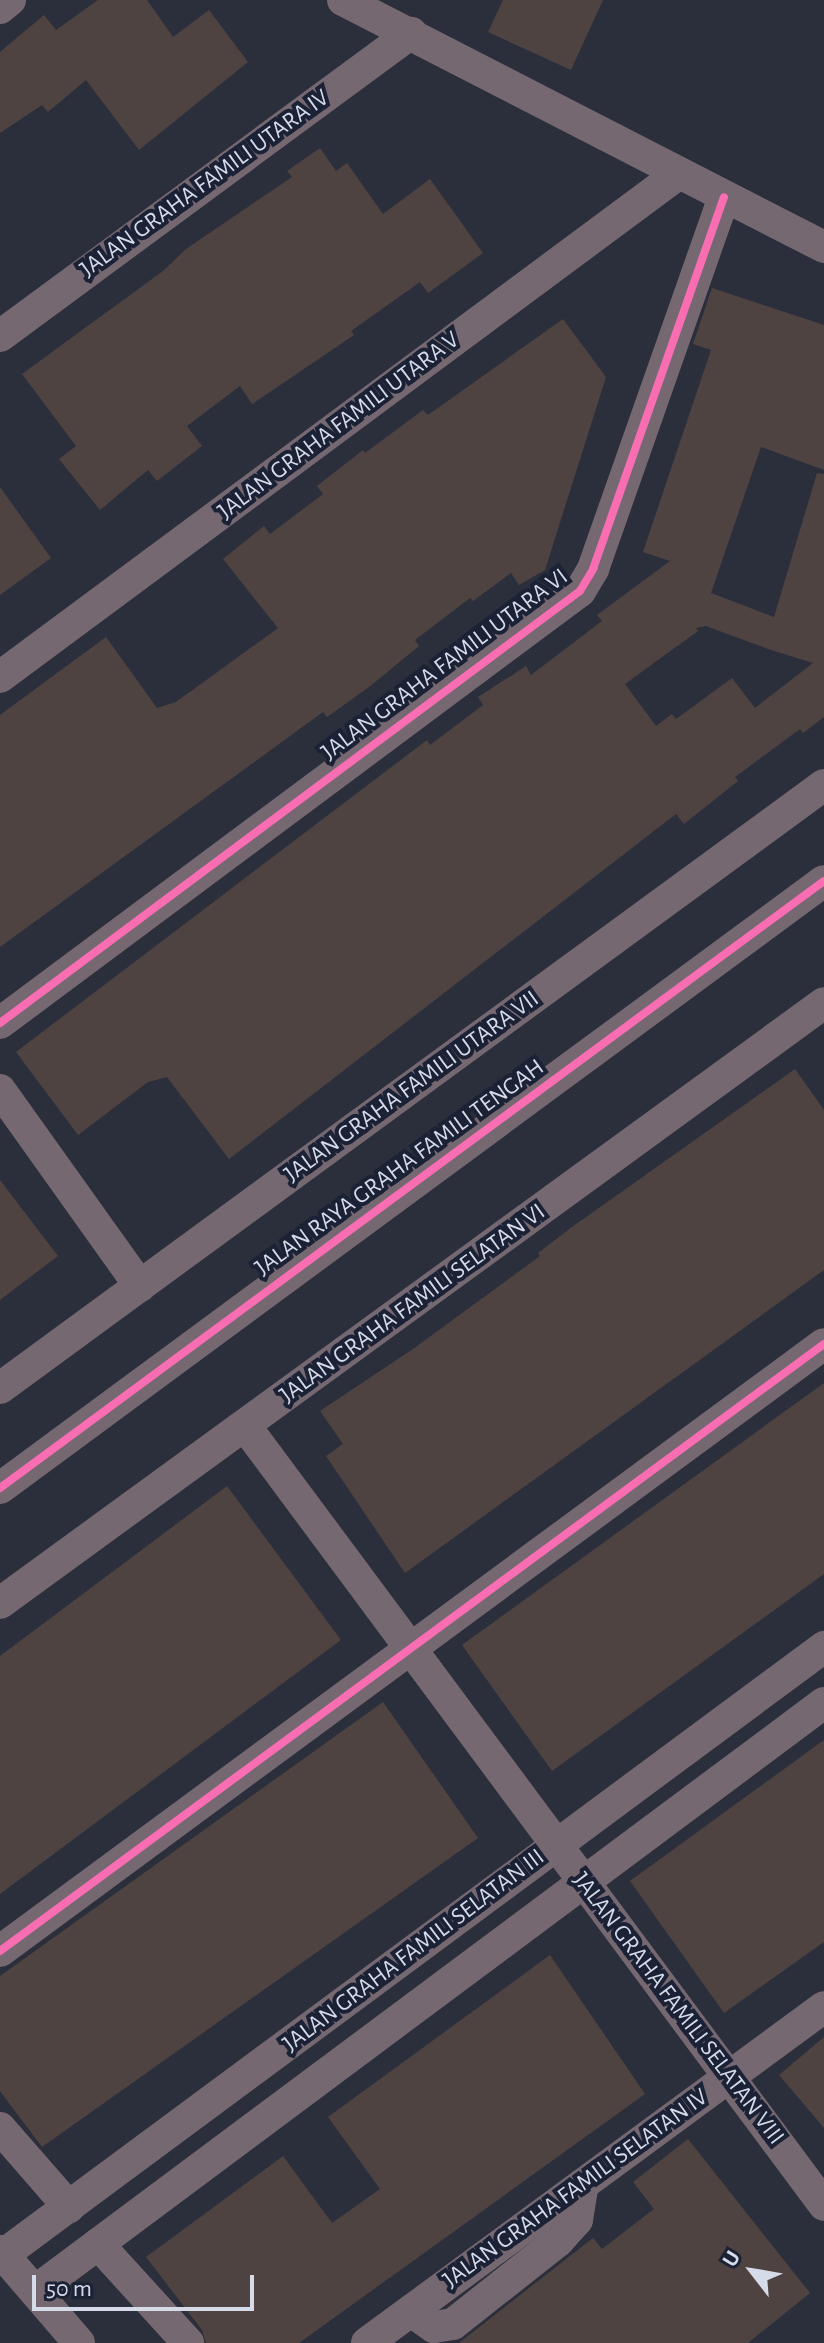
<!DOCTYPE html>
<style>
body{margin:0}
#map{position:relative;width:824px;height:2343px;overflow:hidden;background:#2a2f3b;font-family:"Alegreya Sans",sans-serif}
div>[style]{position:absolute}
.building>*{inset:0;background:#4f4342}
.minor>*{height:32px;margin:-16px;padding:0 16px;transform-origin:16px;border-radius:16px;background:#766871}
.cycleway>*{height:8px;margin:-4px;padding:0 4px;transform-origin:4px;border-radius:4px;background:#f96db3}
span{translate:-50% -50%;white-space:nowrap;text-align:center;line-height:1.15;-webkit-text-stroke:8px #1b2236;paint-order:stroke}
.street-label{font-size:24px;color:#d5dbe8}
.north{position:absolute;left:712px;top:2231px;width:80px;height:80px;-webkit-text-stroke:6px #1b2236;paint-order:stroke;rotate:301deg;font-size:22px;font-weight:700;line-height:32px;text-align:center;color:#d5dbe8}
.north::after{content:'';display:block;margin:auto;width:28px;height:36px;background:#d5dbe8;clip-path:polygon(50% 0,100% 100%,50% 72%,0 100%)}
.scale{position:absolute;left:32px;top:2275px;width:222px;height:36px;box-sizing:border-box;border:4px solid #d5dbe8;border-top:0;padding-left:10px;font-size:24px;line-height:28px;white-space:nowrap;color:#d5dbe8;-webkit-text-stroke:6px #1b2236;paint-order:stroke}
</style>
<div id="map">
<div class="building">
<i style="clip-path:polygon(98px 0,147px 0,173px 37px,209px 10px,248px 62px,139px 150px,86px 80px,48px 112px,42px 105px,0 133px,0 52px,44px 15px,56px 30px)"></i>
<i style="clip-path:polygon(503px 0,603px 0,571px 70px,488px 32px)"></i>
<i style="clip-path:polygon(320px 148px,336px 171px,347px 163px,383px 214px,430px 179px,483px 253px,428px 293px,420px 282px,351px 331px,354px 335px,252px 404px,240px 386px,187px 426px,202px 446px,157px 481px,148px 470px,100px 510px,59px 459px,76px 446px,22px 374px,163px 271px,186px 249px,292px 177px,287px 171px)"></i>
<i style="clip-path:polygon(evenodd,712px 288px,824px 325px,824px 470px,761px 447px,711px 593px,774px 617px,817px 473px,824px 474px,824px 717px,803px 733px,800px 729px,735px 777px,738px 781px,684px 824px,676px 814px,229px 1159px,167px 1077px,148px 1082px,78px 1135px,16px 1052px,427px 740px,430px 745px,483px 705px,478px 697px,526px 666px,531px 675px,602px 621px,597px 615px,670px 561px,643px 552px,711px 350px,693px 344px,712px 288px,706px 626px,768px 649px,813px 663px,755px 708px,732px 678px,676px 719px,672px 714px,656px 726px,625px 684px,698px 631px,696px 628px,706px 626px)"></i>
<i style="clip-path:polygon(563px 319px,606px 377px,545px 570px,519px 585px,511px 573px,473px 601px,470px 598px,415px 640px,419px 646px,369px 687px,327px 717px,323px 712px,0 947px,0 715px,106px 637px,157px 708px,176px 702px,278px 628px,223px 559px,264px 526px,270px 534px,323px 494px,317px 486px,363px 450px,365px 453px,423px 410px,428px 415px)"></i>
<i style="clip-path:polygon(0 487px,51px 558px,0 595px)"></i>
<i style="clip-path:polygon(795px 1069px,824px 1110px,824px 1270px,405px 1573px,326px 1456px,343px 1444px,320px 1411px,413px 1349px,540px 1256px,538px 1253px,572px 1227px)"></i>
<i style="clip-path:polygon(0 1180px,58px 1256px,0 1300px)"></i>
<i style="clip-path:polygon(824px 1383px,824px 1574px,552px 1771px,462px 1645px)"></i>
<i style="clip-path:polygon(227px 1486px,341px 1640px,0 1894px,0 1656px)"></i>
<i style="clip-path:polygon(383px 1702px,478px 1838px,42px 2147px,0 2091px,0 1976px)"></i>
<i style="clip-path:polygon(824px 1740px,824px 1942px,724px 2013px,630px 1881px)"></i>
<i style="clip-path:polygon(550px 1955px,645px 2094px,299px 2343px,206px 2343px,202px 2330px,146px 2257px,283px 2156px,332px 2223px,380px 2189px,328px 2117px)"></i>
<i style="clip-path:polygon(824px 2037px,824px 2128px,779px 2075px)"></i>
<i style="clip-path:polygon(688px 2139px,810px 2293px,748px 2343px,459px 2343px,593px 2238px,602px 2249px,654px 2209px,633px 2182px)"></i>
</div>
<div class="minor">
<i style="left:343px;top:0;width:541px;rotate:27.18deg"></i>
<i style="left:0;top:8px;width:13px;rotate:-39deg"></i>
<i style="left:0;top:336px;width:511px;rotate:-36.4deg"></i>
<i style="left:0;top:677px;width:844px;rotate:-36.57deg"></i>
<i style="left:0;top:1023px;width:723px;rotate:-36.68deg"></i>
<i style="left:580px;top:591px;width:26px;rotate:-59deg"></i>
<i style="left:593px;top:569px;width:394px;rotate:-70.6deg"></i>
<i style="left:0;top:1090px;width:241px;rotate:54.5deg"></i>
<i style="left:0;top:1388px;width:1021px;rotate:-36.2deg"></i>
<i style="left:246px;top:1427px;width:969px;rotate:53.39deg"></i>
<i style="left:0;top:1488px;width:1023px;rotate:-36.38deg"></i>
<i style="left:0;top:1603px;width:1019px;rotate:-36.06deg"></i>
<i style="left:0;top:1951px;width:1023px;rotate:-36.38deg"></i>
<i style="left:0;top:2128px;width:105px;rotate:48.9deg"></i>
<i style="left:98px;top:2244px;width:134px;rotate:47.7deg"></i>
<i style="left:0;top:2251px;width:121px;rotate:49.3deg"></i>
<i style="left:3px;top:2255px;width:1022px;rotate:-36.52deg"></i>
<i style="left:35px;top:2291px;width:984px;rotate:-36.7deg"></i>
<i style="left:411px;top:2311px;width:28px;rotate:35deg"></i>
<i style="left:434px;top:2327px;width:19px;rotate:-9deg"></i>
<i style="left:453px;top:2324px;width:134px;rotate:-38.3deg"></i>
<i style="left:558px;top:2241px;width:28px;rotate:-48deg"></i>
<i style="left:577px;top:2220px;width:36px;rotate:-81deg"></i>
<i style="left:367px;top:2343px;width:567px;rotate:-36.32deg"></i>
</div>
<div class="cycleway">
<i style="left:0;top:1023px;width:723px;rotate:-36.68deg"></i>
<i style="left:580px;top:591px;width:26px;rotate:-59deg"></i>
<i style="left:593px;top:569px;width:394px;rotate:-70.6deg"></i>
<i style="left:0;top:1488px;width:1023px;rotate:-36.38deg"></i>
<i style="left:0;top:1951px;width:1023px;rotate:-36.38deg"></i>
</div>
<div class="street-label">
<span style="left:205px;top:184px;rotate:-36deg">JALAN GRAHA FAMILI UTARA IV</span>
<span style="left:339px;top:426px;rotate:-37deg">JALAN GRAHA FAMILI UTARA V</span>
<span style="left:445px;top:665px;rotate:-37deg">JALAN GRAHA FAMILI UTARA VI</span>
<span style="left:412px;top:1087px;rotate:-36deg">JALAN GRAHA FAMILI UTARA VII</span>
<span style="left:400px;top:1168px;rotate:-36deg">JALAN RAYA GRAHA FAMILI TENGAH</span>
<span style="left:413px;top:1304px;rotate:-36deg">JALAN GRAHA FAMILI SELATAN VI</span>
<span style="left:414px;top:1951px;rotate:-37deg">JALAN GRAHA FAMILI SELATAN III</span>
<span style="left:678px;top:2009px;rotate:53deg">JALAN GRAHA FAMILI SELATAN VIII</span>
<span style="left:576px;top:2189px;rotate:-36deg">JALAN GRAHA FAMILI SELATAN IV</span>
</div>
<div class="north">U</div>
<div class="scale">50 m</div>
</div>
